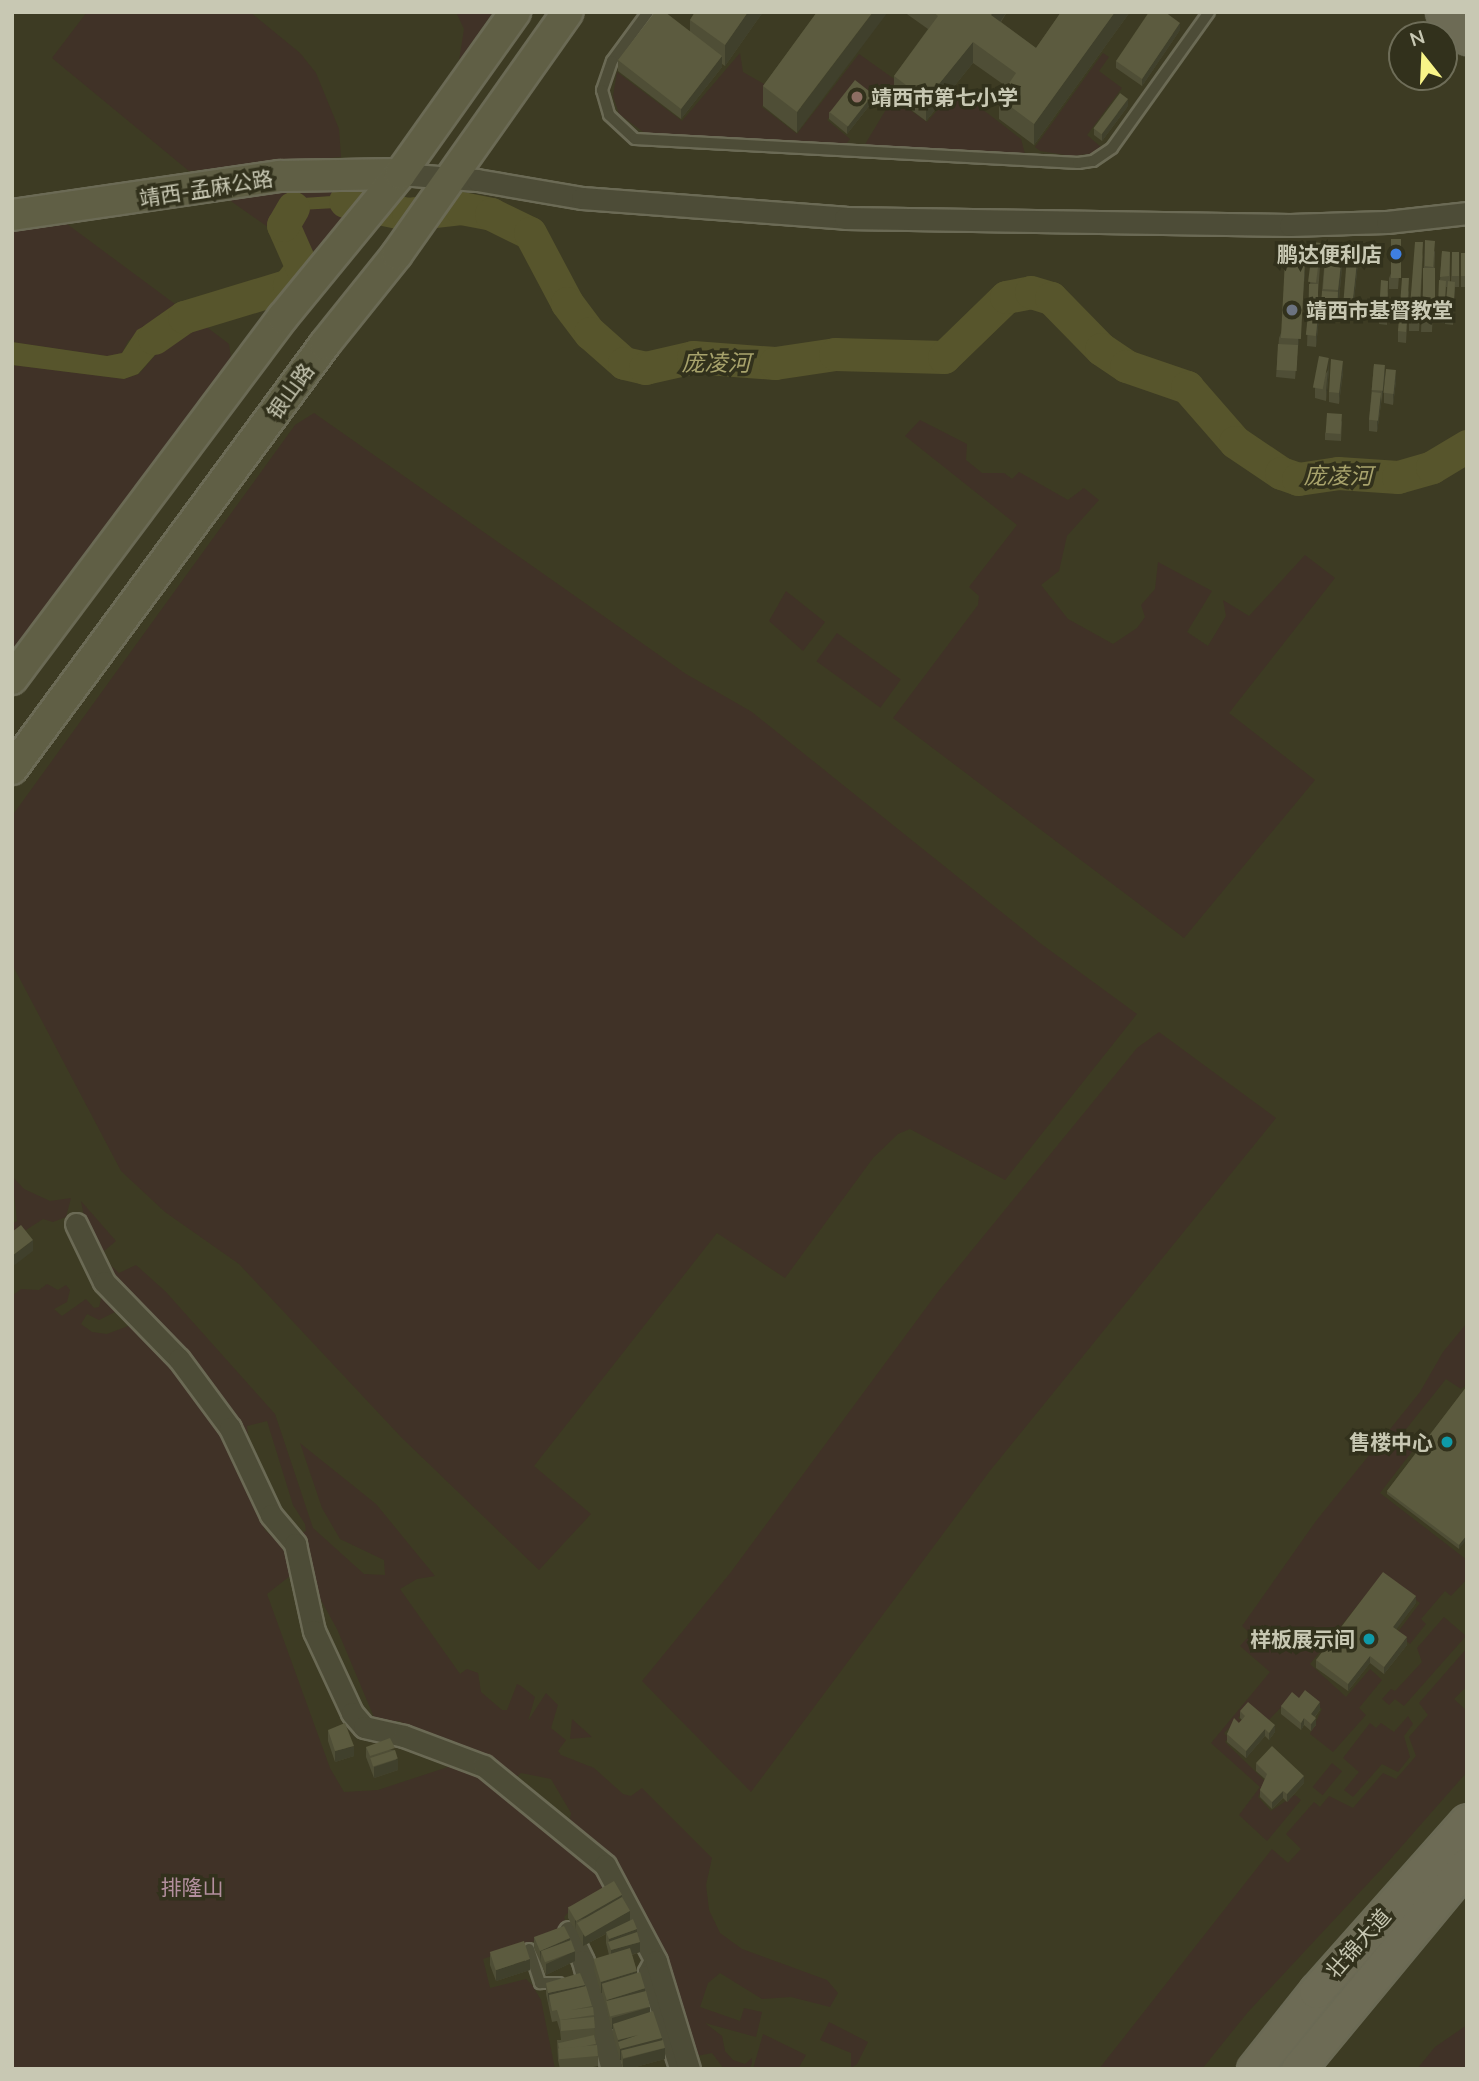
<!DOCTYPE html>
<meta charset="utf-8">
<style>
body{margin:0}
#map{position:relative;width:1479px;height:2081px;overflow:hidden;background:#3d3b23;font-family:Mulish,"Noto Sans SC",sans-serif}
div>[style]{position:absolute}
.green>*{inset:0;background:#403227;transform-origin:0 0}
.water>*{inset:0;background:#57552c}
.river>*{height:33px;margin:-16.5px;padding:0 16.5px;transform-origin:16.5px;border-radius:16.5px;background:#57552c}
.roads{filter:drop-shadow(2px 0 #6b6a55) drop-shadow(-2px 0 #6b6a55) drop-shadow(0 2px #6b6a55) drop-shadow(0 -2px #6b6a55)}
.lane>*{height:10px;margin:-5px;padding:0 5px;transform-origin:5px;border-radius:5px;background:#4d4c37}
.street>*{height:21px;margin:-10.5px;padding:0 10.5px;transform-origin:10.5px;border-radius:10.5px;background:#4d4c37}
.secondary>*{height:30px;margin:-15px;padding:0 15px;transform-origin:15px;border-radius:15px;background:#605f45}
.primary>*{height:33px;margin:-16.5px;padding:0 16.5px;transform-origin:16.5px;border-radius:16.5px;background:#6d6b55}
.wall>*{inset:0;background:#4f4e36}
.shaded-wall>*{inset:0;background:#40402c}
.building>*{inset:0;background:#5c5b3f;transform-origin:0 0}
.dots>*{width:19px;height:19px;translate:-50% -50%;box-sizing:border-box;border:4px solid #32311c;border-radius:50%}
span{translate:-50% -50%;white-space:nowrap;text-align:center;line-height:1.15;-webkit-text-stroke:7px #32311c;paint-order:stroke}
.poi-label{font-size:21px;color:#c8c8b3;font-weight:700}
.left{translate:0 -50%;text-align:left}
.right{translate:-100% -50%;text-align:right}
.street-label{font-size:21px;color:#c8c8b3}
.park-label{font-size:21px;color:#b38f9e}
.water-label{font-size:23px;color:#a8a36c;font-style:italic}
.frame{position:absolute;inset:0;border:14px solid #c8c8b3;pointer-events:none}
.north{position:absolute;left:1388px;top:21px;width:70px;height:70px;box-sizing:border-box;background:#32311c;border:2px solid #6e6d58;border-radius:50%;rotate:342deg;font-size:19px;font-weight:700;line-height:28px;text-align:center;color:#c8c8b3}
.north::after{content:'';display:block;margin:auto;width:24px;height:32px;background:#f8f488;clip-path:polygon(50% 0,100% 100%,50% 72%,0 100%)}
</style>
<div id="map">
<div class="green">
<i style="clip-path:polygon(87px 12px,250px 12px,300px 53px,316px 73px,339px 129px,341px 157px,189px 171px,52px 58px)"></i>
<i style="clip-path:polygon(456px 12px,493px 12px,459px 61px,464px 29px)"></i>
<i style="clip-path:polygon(740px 53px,743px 72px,764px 84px,772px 83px,762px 107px,797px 134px,859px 54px,897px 81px,878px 103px,854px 86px,827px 120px,850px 139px,846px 144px,646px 134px,619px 114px,613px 96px,617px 72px,682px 121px)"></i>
<i style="clip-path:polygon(1103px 53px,1109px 57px,1099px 71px,1122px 88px,1087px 135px,1101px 147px,1095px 153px,1072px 156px,1040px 151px,1035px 147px)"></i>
<i style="clip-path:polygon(956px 89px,1021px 139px,1025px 154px,864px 146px,893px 98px,927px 122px)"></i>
<i style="clip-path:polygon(297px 188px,365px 192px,361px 199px,331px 196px,293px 201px,283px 208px,281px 231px,288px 241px,225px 197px)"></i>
<i style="clip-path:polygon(333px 205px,354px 207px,321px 250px,303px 251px,288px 226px,291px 216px,299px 210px)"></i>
<i style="clip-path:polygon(63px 221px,179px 307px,162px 313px,128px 341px,122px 353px,107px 356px,12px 342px,12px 227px)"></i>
<i style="clip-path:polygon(200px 322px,229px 344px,232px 365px,12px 655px,12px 365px,124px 379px,139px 374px,171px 337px)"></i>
<i style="clip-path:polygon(314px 413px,686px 674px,752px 712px,1040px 943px,1137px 1014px,1005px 1180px,910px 1129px,898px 1134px,873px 1158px,785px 1278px,717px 1233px,534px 1466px,591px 1514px,539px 1570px,402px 1438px,239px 1264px,165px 1212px,121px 1171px,12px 964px,12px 816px,295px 425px)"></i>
<i style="clip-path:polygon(920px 420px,967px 444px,966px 460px,982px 473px,1004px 473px,1012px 479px,1019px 472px,1068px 500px,1084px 488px,1099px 500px,1067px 536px,1059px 571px,1041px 585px,1068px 619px,1113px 644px,1137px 628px,1145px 617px,1141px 605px,1155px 589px,1158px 562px,1212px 591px,1187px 632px,1208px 646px,1226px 616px,1223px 600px,1249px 616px,1305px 555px,1335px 578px,1229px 713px,1315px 780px,1184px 938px,893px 718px,978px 605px,979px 596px,969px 587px,1017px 525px,905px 436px)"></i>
<i style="clip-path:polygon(786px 591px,825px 622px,803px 651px,769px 621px)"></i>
<i style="left:837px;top:633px;width:79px;height:35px;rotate:36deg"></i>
<i style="clip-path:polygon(1159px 1032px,1276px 1118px,989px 1472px,751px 1792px,642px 1681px,731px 1572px,937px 1293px,1137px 1048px)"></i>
<i style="clip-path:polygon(12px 1176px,24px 1189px,50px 1201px,71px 1198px,66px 1217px,53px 1222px,43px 1219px,12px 1239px,12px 1224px,17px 1221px)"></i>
<i style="clip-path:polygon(81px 1201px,116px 1241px,104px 1251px,106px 1261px,119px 1273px,136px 1265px,166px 1292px,275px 1414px,313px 1528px,364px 1574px,385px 1575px,384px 1560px,340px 1539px,322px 1508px,300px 1443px,376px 1504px,435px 1576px,417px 1579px,400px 1589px,460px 1674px,467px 1669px,478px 1673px,481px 1692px,502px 1710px,507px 1710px,517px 1684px,521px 1686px,535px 1697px,528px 1721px,546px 1693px,558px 1705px,551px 1728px,566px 1740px,558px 1751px,561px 1755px,594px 1768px,623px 1794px,631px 1796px,642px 1788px,712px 1858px,706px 1885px,709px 1910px,720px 1933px,742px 1949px,827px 1980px,838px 1993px,830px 2007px,791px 1997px,762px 1999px,720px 1973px,708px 1983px,700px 2007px,740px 2021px,744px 2008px,762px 2012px,756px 2037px,705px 2023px,722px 2036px,725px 2051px,733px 2060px,745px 2064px,752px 2058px,752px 2063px,749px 2069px,724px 2069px,712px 2053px,692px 2057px,635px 1895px,619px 1873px,569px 1825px,571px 1813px,551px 1779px,521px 1773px,512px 1781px,461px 1744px,432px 1739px,399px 1721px,376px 1722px,337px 1629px,308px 1577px,297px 1535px,306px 1531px,305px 1524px,293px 1505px,267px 1421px,247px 1426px,249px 1447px,112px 1282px,87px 1231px)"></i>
<i style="clip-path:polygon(47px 1284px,58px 1290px,66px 1285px,70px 1290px,67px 1302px,54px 1309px,62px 1316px,86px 1299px,94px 1308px,99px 1307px,104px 1288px,119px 1310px,99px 1320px,87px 1314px,81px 1324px,92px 1332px,107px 1334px,136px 1323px,218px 1431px,265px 1530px,285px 1548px,295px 1572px,267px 1594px,330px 1768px,344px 1792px,378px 1790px,451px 1766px,476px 1769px,560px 1834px,611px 1886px,575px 1905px,564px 1917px,567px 1925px,558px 1933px,483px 1959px,490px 1988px,526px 1979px,532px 1985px,541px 2000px,555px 2069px,12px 2069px,12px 1296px,21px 1289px,39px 1290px)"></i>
<i style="clip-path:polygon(1467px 1323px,1467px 1384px,1461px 1389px,1446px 1379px,1399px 1438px,1414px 1449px,1380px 1493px,1467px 1560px,1467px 1579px,1451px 1596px,1445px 1591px,1421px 1619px,1426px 1624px,1410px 1644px,1397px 1633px,1420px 1603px,1383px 1574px,1310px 1664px,1346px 1697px,1370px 1669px,1382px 1680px,1359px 1708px,1366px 1715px,1333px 1752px,1310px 1734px,1322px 1709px,1304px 1694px,1298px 1700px,1292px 1696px,1266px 1723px,1247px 1707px,1238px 1718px,1243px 1722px,1240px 1728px,1234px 1723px,1224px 1733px,1228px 1738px,1225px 1742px,1265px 1781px,1258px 1797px,1271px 1811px,1295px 1795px,1301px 1800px,1267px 1841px,1239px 1815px,1260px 1787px,1211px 1743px,1270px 1672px,1240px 1646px,1251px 1634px,1242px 1626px,1316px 1521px,1420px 1392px,1443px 1352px)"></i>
<i style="clip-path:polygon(1444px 1617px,1466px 1636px,1404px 1706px,1395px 1699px,1389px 1705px,1382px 1699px,1391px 1689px,1395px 1691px,1422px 1662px,1417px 1648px)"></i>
<i style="clip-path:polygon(1467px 1648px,1467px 1686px,1454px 1699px,1467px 1711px,1467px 1772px,1387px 1863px,1248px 2012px,1202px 2069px,1099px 2069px,1272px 1849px,1288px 1863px,1301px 1849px,1286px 1834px,1314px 1802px,1320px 1807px,1329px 1796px,1353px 1808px,1383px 1773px,1396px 1779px,1416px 1756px,1409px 1737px,1428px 1715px,1419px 1703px)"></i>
<i style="clip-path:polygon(1408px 1716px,1413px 1724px,1404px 1736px,1410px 1757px,1398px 1772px,1382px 1764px,1353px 1797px,1344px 1790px,1359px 1772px,1343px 1758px,1370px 1723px,1376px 1728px,1381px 1723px,1394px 1732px)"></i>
<i style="clip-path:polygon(572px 1719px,592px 1737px,570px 1739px)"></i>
<i style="left:1332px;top:1763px;width:13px;height:31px;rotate:39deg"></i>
<i style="clip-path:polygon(829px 2022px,868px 2042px,857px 2064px,851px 2068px,851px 2053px,820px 2040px)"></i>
<i style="clip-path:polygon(1467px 2025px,1467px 2069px,1417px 2069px,1435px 2047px)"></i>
<i style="clip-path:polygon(763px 2034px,806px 2055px,798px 2069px,753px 2069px)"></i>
</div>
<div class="water">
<i style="clip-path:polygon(332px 196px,361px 199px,354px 207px,300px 210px,288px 226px,303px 251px,288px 241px,277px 223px,283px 208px,303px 198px)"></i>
<i style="clip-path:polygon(179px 307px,200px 322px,171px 337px,138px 374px,124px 379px,12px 365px,12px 342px,107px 356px,122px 353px,137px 330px)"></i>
</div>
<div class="river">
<i style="left:345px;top:201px;width:64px;rotate:11.7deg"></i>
<i style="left:408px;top:214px;width:53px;rotate:-6.5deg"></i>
<i style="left:461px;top:208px;width:31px;rotate:11deg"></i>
<i style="left:491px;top:214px;width:43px;rotate:26deg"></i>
<i style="left:530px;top:233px;width:79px;rotate:62.1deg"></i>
<i style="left:567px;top:303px;width:38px;rotate:53deg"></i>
<i style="left:590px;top:333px;width:45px;rotate:41.4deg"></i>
<i style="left:624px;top:363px;width:22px;rotate:13deg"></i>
<i style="left:645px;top:368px;width:49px;rotate:-12.9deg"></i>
<i style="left:693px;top:357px;width:82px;rotate:4.2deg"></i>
<i style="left:775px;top:363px;width:61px;rotate:-8.5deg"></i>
<i style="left:835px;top:354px;width:109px;rotate:1.6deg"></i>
<i style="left:944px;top:357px;width:86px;rotate:-44.1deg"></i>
<i style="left:1006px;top:297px;width:25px;rotate:-11deg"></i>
<i style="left:1031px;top:292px;width:21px;rotate:17deg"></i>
<i style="left:1051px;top:298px;width:71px;rotate:45.6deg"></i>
<i style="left:1101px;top:349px;width:30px;rotate:34deg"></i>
<i style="left:1126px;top:366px;width:65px;rotate:19deg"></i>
<i style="left:1187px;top:387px;width:73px;rotate:48.9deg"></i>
<i style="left:1235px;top:442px;width:55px;rotate:34deg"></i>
<i style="left:1281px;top:473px;width:18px;rotate:19deg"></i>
<i style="left:1298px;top:479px;width:40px;rotate:-8.5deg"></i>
<i style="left:1338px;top:473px;width:60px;rotate:3.8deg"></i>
<i style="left:1398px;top:477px;width:35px;rotate:-16deg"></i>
<i style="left:1432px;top:467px;width:41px;rotate:-31deg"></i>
<i style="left:154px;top:338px;width:37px;rotate:-35deg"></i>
<i style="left:184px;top:317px;width:110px;rotate:-16.9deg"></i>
<i style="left:289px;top:285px;width:21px;rotate:-53deg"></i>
<i style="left:302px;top:268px;width:47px;rotate:-113.8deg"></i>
<i style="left:283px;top:225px;width:20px;rotate:-60deg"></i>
</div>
<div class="roads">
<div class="lane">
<i style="left:648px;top:12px;width:61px;rotate:126.3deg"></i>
<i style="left:612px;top:61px;width:31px;rotate:109deg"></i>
<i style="left:602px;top:90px;width:26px;rotate:74deg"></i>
<i style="left:609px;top:115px;width:35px;rotate:43deg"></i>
<i style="left:635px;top:139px;width:444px;rotate:3.1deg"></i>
<i style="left:1078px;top:163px;width:15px;rotate:-8deg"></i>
<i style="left:1093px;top:161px;width:23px;rotate:-34deg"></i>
<i style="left:1112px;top:148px;width:167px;rotate:-54.5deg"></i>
<i style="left:529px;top:1949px;width:36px;rotate:72deg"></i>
<i style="left:540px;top:1983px;width:19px"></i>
<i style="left:653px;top:1954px;width:19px;rotate:118deg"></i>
<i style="left:644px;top:1971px;width:103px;rotate:72.4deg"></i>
</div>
<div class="street">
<i style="left:400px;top:174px;width:77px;rotate:4.5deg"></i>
<i style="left:477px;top:180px;width:107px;rotate:9.7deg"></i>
<i style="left:582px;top:198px;width:264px;rotate:4.3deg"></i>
<i style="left:845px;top:218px;width:445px;rotate:0.9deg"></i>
<i style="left:1290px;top:225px;width:97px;rotate:-1.8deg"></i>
<i style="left:1387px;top:222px;width:81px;rotate:-6.4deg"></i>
<i style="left:76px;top:1224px;width:64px;rotate:64.2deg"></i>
<i style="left:104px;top:1282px;width:107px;rotate:45.8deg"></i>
<i style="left:179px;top:1359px;width:86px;rotate:53.5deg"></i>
<i style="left:230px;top:1428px;width:96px;rotate:64.8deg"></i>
<i style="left:271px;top:1515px;width:38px;rotate:50deg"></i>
<i style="left:295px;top:1544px;width:89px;rotate:77.7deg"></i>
<i style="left:314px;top:1631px;width:90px;rotate:65.1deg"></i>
<i style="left:352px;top:1713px;width:18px;rotate:49deg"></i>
<i style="left:364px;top:1727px;width:41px;rotate:12.7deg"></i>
<i style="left:404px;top:1736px;width:85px;rotate:20.6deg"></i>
<i style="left:484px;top:1766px;width:156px;rotate:39.3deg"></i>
<i style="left:605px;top:1865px;width:109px;rotate:62deg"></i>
<i style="left:656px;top:1961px;width:113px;rotate:73deg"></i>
<i style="left:569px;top:1932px;width:32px;rotate:64deg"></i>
<i style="left:583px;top:1961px;width:112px;rotate:75deg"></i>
</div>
<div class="secondary">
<i style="left:12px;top:215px;width:271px;rotate:-8.3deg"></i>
<i style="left:280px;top:176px;width:120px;rotate:-1deg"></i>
<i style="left:12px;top:679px;width:452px;rotate:-53.2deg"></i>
<i style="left:283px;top:317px;width:185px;rotate:-50.7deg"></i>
<i style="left:400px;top:174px;width:199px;rotate:-54.6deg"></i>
<i style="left:12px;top:769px;width:528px;rotate:-53.63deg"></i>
<i style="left:325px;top:344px;width:115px;rotate:-51.3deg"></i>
<i style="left:397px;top:254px;width:296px;rotate:-54.8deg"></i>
</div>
<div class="primary">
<i style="left:1443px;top:12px;width:35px;rotate:46deg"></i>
<i style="left:1254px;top:2069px;width:100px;rotate:-51.5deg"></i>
<i style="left:1316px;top:1991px;width:227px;rotate:-48.4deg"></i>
<i style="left:1298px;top:2069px;width:265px;rotate:-50.4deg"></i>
</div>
</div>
<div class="wall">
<i style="clip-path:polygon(695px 12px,763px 12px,725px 66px,722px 64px,722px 67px,681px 119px,618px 71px,618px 60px,690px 31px,690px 20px)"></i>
<i style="clip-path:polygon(817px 12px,797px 133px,763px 106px,763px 86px)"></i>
<i style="clip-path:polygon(904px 12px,1007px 12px,1001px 22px,1036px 48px,1061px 12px,1130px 12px,1034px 145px,999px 119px,999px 98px,1007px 87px,973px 63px,926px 121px,894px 97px,894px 76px,928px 29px)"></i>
<i style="clip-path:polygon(1180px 30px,1142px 86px,1116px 68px,1116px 61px)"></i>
<i style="clip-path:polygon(873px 101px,847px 134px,829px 119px,829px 112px)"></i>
<i style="clip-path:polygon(1128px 106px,1102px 141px,1094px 135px,1094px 128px)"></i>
<i style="clip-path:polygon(1425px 240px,1435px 252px,1432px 332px,1421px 332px)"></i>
<i style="clip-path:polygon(1313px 242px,1321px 254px,1318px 293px,1319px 317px,1316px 347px,1307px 346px,1309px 284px,1310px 284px)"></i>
<i style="clip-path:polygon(1326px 246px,1343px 257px,1337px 320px,1322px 319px,1322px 291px)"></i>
<i style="clip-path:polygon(1401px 250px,1398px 289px,1389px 289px,1389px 278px)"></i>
<i style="clip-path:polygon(1442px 251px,1450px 252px,1450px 281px,1451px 282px,1452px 252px,1459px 252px,1459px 287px,1455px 287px,1453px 325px,1445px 324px,1447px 287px,1446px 287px,1444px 323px,1438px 322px,1439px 280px,1440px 280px)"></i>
<i style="clip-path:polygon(1423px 252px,1419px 331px,1409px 331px,1409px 320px)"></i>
<i style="clip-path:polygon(1461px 253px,1466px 253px,1465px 287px,1461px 287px)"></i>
<i style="clip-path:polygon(1359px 254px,1352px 318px,1343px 317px,1343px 307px)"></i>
<i style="clip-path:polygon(1305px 272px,1295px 379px,1276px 377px,1279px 338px)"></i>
<i style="clip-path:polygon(1409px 289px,1406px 343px,1398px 342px,1398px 331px)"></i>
<i style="clip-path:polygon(1388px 291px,1387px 325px,1379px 324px,1379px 313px)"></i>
<i style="clip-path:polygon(1374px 364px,1385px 376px,1377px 432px,1369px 431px,1369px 420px)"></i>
<i style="clip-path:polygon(1329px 369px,1326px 401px,1315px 398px,1315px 388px)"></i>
<i style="clip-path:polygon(1343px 372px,1339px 404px,1329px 402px,1329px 392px)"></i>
<i style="clip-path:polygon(1396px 381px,1393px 405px,1384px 403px,1384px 393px)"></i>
<i style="clip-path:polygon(1342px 421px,1341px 441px,1325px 440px,1325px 433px)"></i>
<i style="clip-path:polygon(1467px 1386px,1459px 1549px,1387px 1494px,1387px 1491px)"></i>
<i style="clip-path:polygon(1416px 1603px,1396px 1629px,1407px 1645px,1384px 1674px,1370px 1663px,1348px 1691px,1316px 1668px,1316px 1660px)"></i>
<i style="clip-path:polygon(1299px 1698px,1320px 1710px,1315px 1717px,1316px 1725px,1311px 1731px,1304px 1725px,1301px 1730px,1281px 1714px,1281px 1706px)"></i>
<i style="clip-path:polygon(1240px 1711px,1275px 1732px,1269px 1740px,1265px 1736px,1246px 1758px,1227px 1742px,1227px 1734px,1242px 1720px,1240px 1718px)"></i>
<i style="clip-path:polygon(328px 1730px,354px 1756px,335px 1762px,328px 1741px)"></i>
<i style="clip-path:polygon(366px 1747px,395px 1750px,398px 1770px,374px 1778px,366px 1757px)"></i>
<i style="clip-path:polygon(1256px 1763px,1304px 1783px,1287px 1802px,1283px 1798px,1272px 1809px,1260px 1797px,1260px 1790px,1265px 1779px,1256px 1771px)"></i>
<i style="clip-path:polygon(622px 1897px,630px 1921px,637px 1932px,640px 1952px,632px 1955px,637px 1973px,645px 1991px,650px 2012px,662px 2040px,665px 2059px,628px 2069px,623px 2069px,621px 2060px,620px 2060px,613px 2035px,613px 2029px,612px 2029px,602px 1993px,601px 1993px,594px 1970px,594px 1960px,609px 1955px,606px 1943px,606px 1934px,583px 1946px,576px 1930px,575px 1930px,568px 1918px,568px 1907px)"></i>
<i style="clip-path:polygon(534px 1937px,570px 1940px,575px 1961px,546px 1975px,534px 1948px)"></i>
<i style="clip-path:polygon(490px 1954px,530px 1970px,496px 1981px,490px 1965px)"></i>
<i style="clip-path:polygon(546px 1983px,585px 1987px,592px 2006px,594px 2015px,595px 2039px,598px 2056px,598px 2066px,584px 2069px,560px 2069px,558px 2060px,557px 2040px,561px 2040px,560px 2031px,557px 2021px,552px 2022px,546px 1994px)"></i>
</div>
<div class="shaded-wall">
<i style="clip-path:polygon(748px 12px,763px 12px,725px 66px,725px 45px)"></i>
<i style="clip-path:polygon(873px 12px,888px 12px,797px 133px,797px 112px)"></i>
<i style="clip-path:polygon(993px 12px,1007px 12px,991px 35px,991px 15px)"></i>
<i style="clip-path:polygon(1115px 12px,1130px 12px,1034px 145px,1034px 124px)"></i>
<i style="clip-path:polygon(1180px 23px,1180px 30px,1142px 86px,1142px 79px)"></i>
<i style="clip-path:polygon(973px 42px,973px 63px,926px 121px,926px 100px)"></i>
<i style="clip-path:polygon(722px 56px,722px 67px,681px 119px,681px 109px)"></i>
<i style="clip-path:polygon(873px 94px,873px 101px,847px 134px,847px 127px)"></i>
<i style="clip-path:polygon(1128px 99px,1128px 106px,1102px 141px,1102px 134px)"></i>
<i style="clip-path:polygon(1359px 243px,1359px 254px,1352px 318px,1352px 307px)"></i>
<i style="clip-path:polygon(1343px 246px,1343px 257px,1337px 320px,1338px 290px)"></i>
<i style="clip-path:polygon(1305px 261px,1305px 272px,1298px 350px,1298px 339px)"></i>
<i style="clip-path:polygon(1319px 306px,1319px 317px,1316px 347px,1316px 336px)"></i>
<i style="clip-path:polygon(1329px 358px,1329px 369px,1326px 401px,1326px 390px)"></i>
<i style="clip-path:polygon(1343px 361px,1343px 372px,1339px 404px,1339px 393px)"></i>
<i style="clip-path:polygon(1385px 365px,1385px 376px,1382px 402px,1382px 392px)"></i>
<i style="clip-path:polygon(1396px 370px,1396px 381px,1393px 405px,1393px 395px)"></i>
<i style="clip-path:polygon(1381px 393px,1381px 404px,1377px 432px,1377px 421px)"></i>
<i style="clip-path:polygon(33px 1240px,33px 1251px,12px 1267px,12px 1256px)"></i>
<i style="clip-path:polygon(1467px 1535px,1467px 1539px,1459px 1549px,1459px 1545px)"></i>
<i style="clip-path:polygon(1416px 1596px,1416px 1603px,1393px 1634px,1393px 1627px)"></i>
<i style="clip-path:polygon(1407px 1637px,1407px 1645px,1384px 1674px,1384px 1667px)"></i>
<i style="clip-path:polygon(1370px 1656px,1370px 1663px,1348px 1691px,1348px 1684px)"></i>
<i style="clip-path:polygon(1320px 1702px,1320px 1710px,1311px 1721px,1311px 1714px)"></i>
<i style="clip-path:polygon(1304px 1718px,1304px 1725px,1301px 1730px,1301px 1723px)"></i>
<i style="clip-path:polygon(1316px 1718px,1316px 1725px,1311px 1731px,1311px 1724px)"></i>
<i style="clip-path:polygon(1275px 1725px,1275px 1732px,1269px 1740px,1269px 1733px)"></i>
<i style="clip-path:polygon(1265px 1729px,1265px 1736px,1246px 1758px,1246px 1751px)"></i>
<i style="clip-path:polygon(354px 1746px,354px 1756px,335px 1762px,335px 1751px)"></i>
<i style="clip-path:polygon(398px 1759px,398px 1770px,374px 1778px,374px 1767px)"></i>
<i style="clip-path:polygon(1304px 1776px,1304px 1783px,1287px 1802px,1287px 1794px)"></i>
<i style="clip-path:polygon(1283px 1791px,1283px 1798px,1272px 1809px,1272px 1802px)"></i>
<i style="clip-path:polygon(622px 1895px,622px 1906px,576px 1921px,575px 1930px,575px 1920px)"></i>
<i style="clip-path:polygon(630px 1911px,630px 1921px,583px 1946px,583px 1935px)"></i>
<i style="clip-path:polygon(637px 1929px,637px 1940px,609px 1942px,609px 1939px)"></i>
<i style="clip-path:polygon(570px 1938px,570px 1949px,541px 1952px,540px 1962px,540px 1951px)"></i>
<i style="clip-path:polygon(640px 1942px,640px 1952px,611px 1961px,611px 1950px)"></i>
<i style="clip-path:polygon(575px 1951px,575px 1961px,546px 1975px,546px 1964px)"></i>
<i style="clip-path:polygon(530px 1959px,530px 1970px,496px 1981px,496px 1970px)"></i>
<i style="clip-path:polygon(637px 1971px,637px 1982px,602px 1984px,602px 1993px,601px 1993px,601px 1982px)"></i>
<i style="clip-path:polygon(585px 1985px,585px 1996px,549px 1995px,548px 2004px,548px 1993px)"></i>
<i style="clip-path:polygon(645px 1988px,645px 1999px,607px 2003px,607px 2010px,607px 2000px)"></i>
<i style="clip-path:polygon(650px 2007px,650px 2017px,613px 2024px,613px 2029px,612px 2029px,612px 2018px)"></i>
<i style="clip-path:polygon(638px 2035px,662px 2038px,662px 2048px,621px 2051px,621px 2060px,620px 2060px,620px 2049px,618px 2040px)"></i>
<i style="clip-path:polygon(665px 2048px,665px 2059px,628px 2069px,623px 2069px,623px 2059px)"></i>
</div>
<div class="building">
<i style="clip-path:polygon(655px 12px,665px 12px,722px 56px,681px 109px,618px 60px)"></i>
<i style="clip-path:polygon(695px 12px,748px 12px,725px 45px,690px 20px)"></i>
<i style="clip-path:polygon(817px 12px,873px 12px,797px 112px,763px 86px)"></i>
<i style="clip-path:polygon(933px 12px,993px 12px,991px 15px,1036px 48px,1061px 12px,1115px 12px,1034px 124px,999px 98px,1016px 73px,973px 42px,926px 100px,894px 76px,938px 16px)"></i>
<i style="clip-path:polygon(1149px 12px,1165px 12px,1180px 23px,1142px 79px,1116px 61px)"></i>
<i style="left:855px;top:80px;width:23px;height:41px;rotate:38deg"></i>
<i style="left:1120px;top:93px;width:10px;height:44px;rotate:37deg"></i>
<i style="left:1391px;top:239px;width:10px;height:39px"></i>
<i style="clip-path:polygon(1425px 240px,1435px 241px,1433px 267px,1425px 266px)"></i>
<i style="left:1313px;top:242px;width:8px;height:40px;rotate:7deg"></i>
<i style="clip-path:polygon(1415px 242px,1423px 242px,1419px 321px,1409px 320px)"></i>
<i style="clip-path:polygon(1348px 243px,1359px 243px,1352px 307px,1343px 307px)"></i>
<i style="clip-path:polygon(1326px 246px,1343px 246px,1338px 290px,1323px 289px)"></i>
<i style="clip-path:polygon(1442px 251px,1450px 252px,1449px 276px,1440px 277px)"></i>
<i style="left:1452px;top:252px;width:7px;height:24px"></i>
<i style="clip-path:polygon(1461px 253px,1466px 253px,1465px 276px,1461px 276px)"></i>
<i style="left:1285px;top:260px;width:20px;height:78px;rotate:3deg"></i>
<i style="left:1423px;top:268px;width:12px;height:53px"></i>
<i style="clip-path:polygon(1402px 278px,1409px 278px,1406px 332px,1398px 331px)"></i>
<i style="clip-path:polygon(1381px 280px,1388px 281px,1387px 314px,1379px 313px)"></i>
<i style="clip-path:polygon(1439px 280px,1446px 281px,1444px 312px,1438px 312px)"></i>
<i style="clip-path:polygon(1448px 281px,1455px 282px,1453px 314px,1445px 313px)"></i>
<i style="left:1309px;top:284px;width:9px;height:17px"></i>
<i style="left:1322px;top:291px;width:16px;height:17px;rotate:4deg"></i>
<i style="left:1309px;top:305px;width:10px;height:30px;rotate:6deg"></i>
<i style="left:1278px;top:344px;width:20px;height:26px;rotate:3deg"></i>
<i style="left:1319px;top:356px;width:10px;height:32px;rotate:11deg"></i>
<i style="clip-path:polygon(1331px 359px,1343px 361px,1339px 393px,1329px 392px)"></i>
<i style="left:1374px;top:364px;width:11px;height:26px;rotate:5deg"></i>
<i style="left:1386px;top:369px;width:10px;height:24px;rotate:6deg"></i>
<i style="left:1372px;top:392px;width:9px;height:28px;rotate:6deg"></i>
<i style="left:1327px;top:413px;width:15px;height:20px;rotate:4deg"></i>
<i style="clip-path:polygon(21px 1225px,33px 1240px,12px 1256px,12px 1232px)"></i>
<i style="clip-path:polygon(1467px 1386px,1467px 1535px,1459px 1545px,1387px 1491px)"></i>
<i style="clip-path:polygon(1383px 1572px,1416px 1596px,1393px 1627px,1407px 1637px,1384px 1667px,1370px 1656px,1348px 1684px,1316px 1660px)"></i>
<i style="clip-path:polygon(1305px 1690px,1320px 1702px,1311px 1714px,1316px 1718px,1311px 1724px,1304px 1718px,1301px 1723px,1281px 1706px,1292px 1692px,1299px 1698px)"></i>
<i style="clip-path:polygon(1248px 1702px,1275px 1725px,1269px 1733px,1265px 1729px,1246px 1751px,1227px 1734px,1234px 1718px,1239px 1723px,1245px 1716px,1240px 1711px)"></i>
<i style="clip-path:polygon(345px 1723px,354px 1746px,335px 1751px,328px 1730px)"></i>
<i style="clip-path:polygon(390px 1738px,395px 1748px,370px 1756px,366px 1747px)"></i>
<i style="clip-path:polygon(1272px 1746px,1304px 1776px,1287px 1794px,1283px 1791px,1272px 1802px,1260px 1790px,1267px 1774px,1256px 1763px)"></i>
<i style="left:395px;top:1750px;width:9px;height:26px;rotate:72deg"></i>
<i style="left:614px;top:1881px;width:16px;height:53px;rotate:60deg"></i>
<i style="left:622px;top:1897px;width:16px;height:52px;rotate:60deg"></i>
<i style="clip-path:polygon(633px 1919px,637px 1929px,609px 1939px,606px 1932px)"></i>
<i style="clip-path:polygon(564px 1926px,570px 1938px,540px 1951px,534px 1937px)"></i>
<i style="clip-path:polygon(637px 1932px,640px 1942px,611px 1950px,608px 1942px)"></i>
<i style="left:571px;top:1940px;width:12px;height:32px;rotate:70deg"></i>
<i style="left:524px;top:1941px;width:19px;height:36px;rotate:72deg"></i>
<i style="left:630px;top:1948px;width:24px;height:38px;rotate:73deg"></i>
<i style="left:640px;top:1972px;width:17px;height:40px;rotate:73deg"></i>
<i style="clip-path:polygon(580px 1973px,585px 1985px,548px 1993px,546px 1983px)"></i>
<i style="clip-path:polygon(586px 1986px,592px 2006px,571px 2010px,593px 2007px,594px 2015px,560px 2020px,557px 2010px,552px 2011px,549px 1995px)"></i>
<i style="left:646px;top:1991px;width:16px;height:41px;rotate:76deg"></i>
<i style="clip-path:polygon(653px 2011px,662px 2038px,620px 2049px,618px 2042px,638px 2035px,618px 2040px,613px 2024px)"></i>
<i style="left:594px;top:2017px;width:11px;height:34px;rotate:85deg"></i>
<i style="left:594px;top:2035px;width:9px;height:37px;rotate:77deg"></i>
<i style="left:663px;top:2040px;width:8px;height:43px;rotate:76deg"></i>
<i style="left:597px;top:2045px;width:11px;height:39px;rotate:85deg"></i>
</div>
<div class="dots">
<i style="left:857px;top:97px;background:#8d6e63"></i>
<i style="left:1396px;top:254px;background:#3f7fe0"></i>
<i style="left:1292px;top:310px;background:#6b7280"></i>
<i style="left:1447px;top:1442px;background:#0f9aa8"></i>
<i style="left:1369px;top:1639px;background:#0f9aa8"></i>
</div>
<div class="poi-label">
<span class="left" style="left:871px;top:97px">靖西市第七小学</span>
<span class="right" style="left:1382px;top:254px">鹏达便利店</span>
<span class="left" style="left:1306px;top:310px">靖西市基督教堂</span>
<span class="right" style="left:1433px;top:1442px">售楼中心</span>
<span class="right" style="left:1355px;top:1639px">样板展示间</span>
</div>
<div class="street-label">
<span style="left:206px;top:188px;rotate:-9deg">靖西-孟麻公路</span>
<span style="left:290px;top:391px;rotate:-54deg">银山路</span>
<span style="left:1358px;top:1943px;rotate:-48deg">壮锦大道</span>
</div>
<div class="park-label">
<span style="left:192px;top:1887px">排隆山</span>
</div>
<div class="water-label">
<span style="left:716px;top:363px">庞凌河</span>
<span style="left:1338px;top:476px">庞凌河</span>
</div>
<div class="frame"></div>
<div class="north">N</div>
</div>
